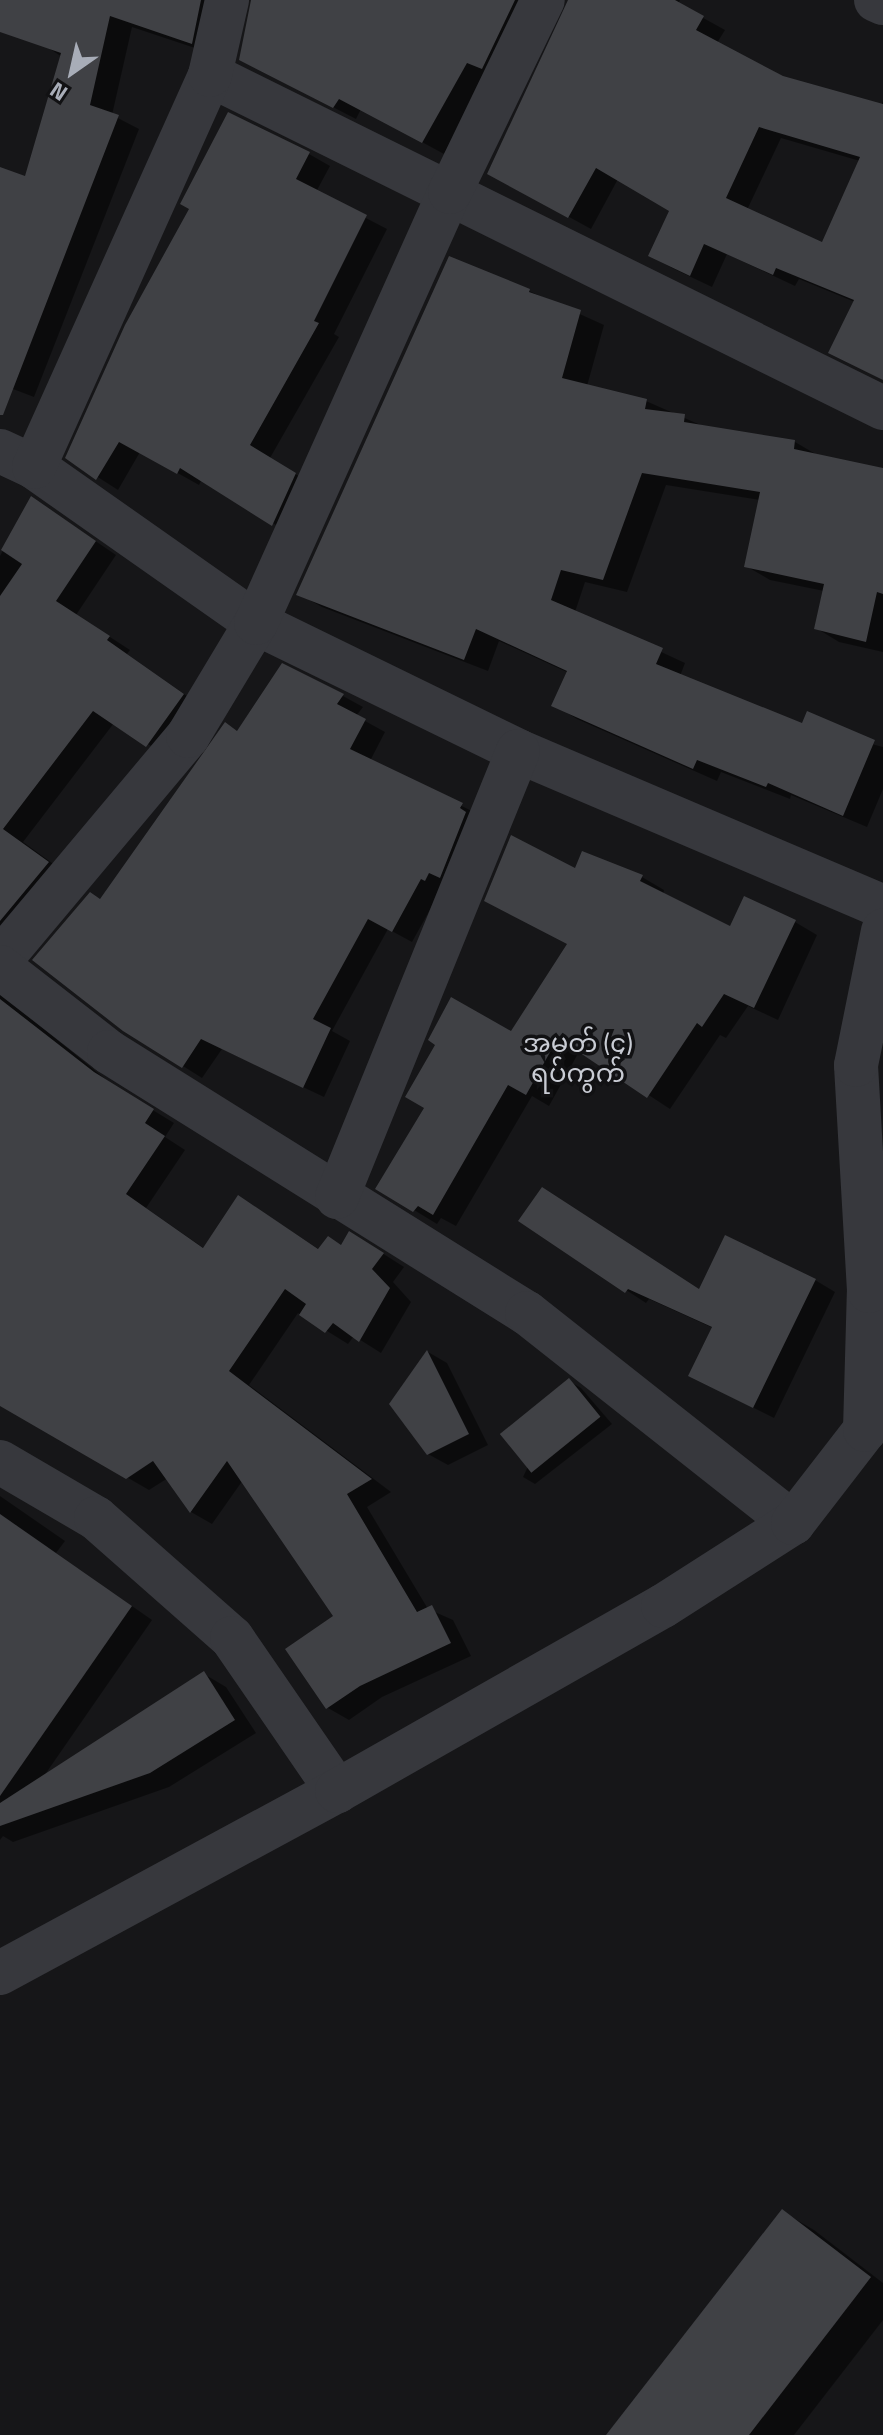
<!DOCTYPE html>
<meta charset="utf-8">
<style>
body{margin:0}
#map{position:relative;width:883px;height:2435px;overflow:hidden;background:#161618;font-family:"Titillium Web","Noto Sans Myanmar",sans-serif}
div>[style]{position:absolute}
.shadow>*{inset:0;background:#0007}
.building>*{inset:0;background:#404145;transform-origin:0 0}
.minor>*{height:44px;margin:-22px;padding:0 22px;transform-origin:22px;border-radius:22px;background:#37383d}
span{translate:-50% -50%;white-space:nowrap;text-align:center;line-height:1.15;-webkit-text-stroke:7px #111113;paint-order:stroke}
.quarter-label{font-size:26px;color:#c9ccd4}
.north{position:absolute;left:32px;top:32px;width:80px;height:80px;-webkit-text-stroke:6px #111113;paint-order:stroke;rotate:214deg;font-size:22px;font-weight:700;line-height:32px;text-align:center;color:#a8adb8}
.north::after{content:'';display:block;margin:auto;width:28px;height:36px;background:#a8adb8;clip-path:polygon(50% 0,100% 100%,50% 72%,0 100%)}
</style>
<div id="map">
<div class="shadow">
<i style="clip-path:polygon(0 0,228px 0,213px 54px,132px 27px,112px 115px,139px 129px,34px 397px,0 384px,0 169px,27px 179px,62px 57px,0 15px)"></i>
<i style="clip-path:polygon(252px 0,533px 0,444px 154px,361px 109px,356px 119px,263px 71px)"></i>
<i style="clip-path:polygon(evenodd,569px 0,680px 0,678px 4px,725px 30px,717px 43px,783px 77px,880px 107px,883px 101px,883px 380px,855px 302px,799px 279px,795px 286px,727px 254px,712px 287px,672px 268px,650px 256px,672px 210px,618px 179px,591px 229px,511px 185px,569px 0,781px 138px,860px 161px,823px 245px,747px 210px,781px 138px)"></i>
<i style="clip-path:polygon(309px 154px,330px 166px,316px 192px,387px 229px,334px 334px,339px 337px,270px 458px,316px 487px,294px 536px,202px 479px,199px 485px,140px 452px,118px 490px,68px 458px)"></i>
<i style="clip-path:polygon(529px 291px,604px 325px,587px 386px,646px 401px,705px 427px,795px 442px,819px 456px,883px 470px,883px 652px,839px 642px,816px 628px,824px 591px,770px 580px,746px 566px,760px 500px,666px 485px,627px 592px,585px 582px,575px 612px,685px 663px,680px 676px,803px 726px,883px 747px,883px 789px,867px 827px,791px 795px,790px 799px,721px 772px,717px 781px,577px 719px,554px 705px,569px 673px,499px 641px,488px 671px,322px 607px,299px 594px)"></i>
<i style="clip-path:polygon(32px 498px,116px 555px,76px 615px,130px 650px,127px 654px,204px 708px,169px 757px,114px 723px,23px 842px,70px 876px,0 961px,0 556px)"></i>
<i style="clip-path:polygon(343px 696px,363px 707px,356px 716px,385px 732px,370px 761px,482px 816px,412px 942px,388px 929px,332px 1031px,350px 1041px,324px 1097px,222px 1049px,202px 1078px,183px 1066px,102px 900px,239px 732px)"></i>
<i style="clip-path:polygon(576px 871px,642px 877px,664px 890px,663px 895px,731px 929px,795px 922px,817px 935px,778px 1020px,748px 1006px,726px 1038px,720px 1035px,670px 1109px,580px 1050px,549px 1106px,532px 1096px,456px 1226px,441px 1218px,437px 1224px,378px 1188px,512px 1034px,569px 944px)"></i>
<i style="clip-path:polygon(0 993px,115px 1087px,174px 1123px,165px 1137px,185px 1150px,146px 1208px,205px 1249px,239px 1197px,320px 1250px,371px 1246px,404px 1267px,393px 1282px,411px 1302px,381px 1353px,354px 1336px,348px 1344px,298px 1313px,249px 1385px,391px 1492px,367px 1507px,428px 1609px,453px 1620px,471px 1656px,382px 1697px,349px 1720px,328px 1708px,336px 1616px,243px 1480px,212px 1524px,191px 1512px,168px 1478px,149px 1490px,0 1404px)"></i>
<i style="clip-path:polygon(520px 1221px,700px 1291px,815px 1280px,835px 1292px,774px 1418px,710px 1386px,713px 1328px,649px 1299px,646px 1303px)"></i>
<i style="clip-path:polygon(428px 1352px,447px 1363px,488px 1445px,448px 1465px,428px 1454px)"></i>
<i style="clip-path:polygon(569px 1381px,581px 1388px,612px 1424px,535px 1484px,523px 1477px)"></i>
<i style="clip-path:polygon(0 1496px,65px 1541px,56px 1553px,152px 1620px,44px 1776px,204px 1674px,226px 1687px,256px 1733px,169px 1787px,13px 1842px,3px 1836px,0 1840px)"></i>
<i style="clip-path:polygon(783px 2212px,814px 2230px,883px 2283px,883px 2320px,794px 2435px,609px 2435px)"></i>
</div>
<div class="building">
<i style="clip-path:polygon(0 0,201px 0,192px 44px,110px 16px,90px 105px,119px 115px,3px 415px,0 415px,0 167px,25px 176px,61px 53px,0 32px)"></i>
<i style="clip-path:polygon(251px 0,515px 0,482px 69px,467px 63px,422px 143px,339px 99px,333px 108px,239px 60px)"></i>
<i style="clip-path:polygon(evenodd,568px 0,675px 0,704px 16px,696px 30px,783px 76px,883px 104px,883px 380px,828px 353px,854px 300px,776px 268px,773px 275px,704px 244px,690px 276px,648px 256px,669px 211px,596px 168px,568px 218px,487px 174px,568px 0,759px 127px,860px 157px,822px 242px,726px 198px,759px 127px)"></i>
<i style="clip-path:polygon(228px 112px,310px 152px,296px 179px,367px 215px,314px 321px,319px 323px,250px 445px,296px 473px,272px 526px,180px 468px,177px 474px,119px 442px,96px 480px,65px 458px,125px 325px,189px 209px,180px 204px)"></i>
<i style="clip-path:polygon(449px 256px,530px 289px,529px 292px,581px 310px,562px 378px,647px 399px,645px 409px,685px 414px,684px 422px,795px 440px,794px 449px,883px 468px,883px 594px,877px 592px,866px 642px,814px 629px,824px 584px,744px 567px,760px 492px,642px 473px,603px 580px,561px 570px,551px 600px,663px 648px,656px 664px,802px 723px,807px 711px,875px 740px,843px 816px,768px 783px,766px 787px,697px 760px,693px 769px,551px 706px,567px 671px,476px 629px,464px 660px,296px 595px)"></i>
<i style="clip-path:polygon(31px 496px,96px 541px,56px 601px,110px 636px,107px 640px,184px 694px,146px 747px,93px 711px,3px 829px,49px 862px,0 921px,0 596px,22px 564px,1px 550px)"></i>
<i style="clip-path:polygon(282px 663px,344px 694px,337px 704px,366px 719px,350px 749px,463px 803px,460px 808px,466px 812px,440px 878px,429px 873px,425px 881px,421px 879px,392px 932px,368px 919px,313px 1019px,331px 1028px,303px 1088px,201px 1039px,182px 1068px,123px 1031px,32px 960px,90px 892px,100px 899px,225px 722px,237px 731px)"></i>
<i style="clip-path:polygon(511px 835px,575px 868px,582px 851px,643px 875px,640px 881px,730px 926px,744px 896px,796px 920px,754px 1008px,724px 994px,702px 1027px,697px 1023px,647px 1098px,558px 1038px,526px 1095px,508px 1085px,433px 1215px,418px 1206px,413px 1212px,375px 1189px,424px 1108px,405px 1097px,435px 1045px,428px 1040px,451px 997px,511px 1031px,567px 944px,484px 901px)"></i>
<i style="clip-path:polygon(0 999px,94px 1072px,154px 1109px,145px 1123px,165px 1136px,126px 1194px,203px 1248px,238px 1195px,318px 1249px,328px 1236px,341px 1245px,349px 1231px,384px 1253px,372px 1269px,390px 1288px,359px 1342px,333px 1323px,325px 1333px,299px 1315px,306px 1304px,285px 1289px,229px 1371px,372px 1479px,347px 1494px,417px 1612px,432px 1605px,451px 1643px,360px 1686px,326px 1709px,285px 1649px,333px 1616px,227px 1461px,190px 1513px,153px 1461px,126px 1479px,0 1406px)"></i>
<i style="clip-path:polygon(542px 1187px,699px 1289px,725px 1235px,816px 1279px,753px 1408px,688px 1376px,712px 1327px,628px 1289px,625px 1293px,518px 1221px)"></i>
<i style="clip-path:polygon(427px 1350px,469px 1434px,427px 1455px,389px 1404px)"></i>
<i style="left:569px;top:1378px;width:50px;height:89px;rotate:51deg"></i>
<i style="clip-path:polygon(0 1514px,132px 1606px,0 1796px)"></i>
<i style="clip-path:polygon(204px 1671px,235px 1720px,150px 1773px,0 1826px,0 1803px)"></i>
<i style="clip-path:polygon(782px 2209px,871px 2277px,749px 2435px,606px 2435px)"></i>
</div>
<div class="minor">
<i style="left:876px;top:0;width:8px;rotate:23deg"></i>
<i style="left:210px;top:75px;width:751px;rotate:26.33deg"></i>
<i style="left:0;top:451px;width:38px;rotate:25deg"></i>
<i style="left:34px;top:467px;width:271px;rotate:35.1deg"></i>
<i style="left:256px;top:623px;width:292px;rotate:26deg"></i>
<i style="left:518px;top:751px;width:397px;rotate:23.1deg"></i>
<i style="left:34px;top:467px;width:430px;rotate:-65.8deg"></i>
<i style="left:210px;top:75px;width:77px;rotate:-77.2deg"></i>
<i style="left:0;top:960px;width:292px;rotate:-50deg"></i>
<i style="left:188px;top:736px;width:132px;rotate:-59deg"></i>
<i style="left:256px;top:623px;width:473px;rotate:-65.8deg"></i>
<i style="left:450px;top:192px;width:213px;rotate:-64.2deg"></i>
<i style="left:0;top:967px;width:138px;rotate:37.9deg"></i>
<i style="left:109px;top:1052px;width:493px;rotate:32deg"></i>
<i style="left:527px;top:1313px;width:339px;rotate:38.3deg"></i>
<i style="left:337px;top:1197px;width:481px;rotate:-67.9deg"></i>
<i style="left:0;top:1462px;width:111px;rotate:30.3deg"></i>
<i style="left:96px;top:1518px;width:181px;rotate:41.4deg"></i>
<i style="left:232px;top:1638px;width:186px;rotate:55.5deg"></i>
<i style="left:0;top:1973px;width:383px;rotate:-28.4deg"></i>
<i style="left:337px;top:1791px;width:375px;rotate:-29.6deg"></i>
<i style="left:663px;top:1606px;width:154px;rotate:-32.6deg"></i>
<i style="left:793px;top:1523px;width:118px;rotate:-52.3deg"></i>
<i style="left:865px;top:1430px;width:139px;rotate:-88.4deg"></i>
<i style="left:869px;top:1291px;width:226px;rotate:-93.3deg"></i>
<i style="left:856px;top:1065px;width:137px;rotate:-78.6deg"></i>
</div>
<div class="quarter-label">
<span style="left:578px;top:1058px">အမှတ် (၄)<br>ရပ်ကွက်</span>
</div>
<div class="north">N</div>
</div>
